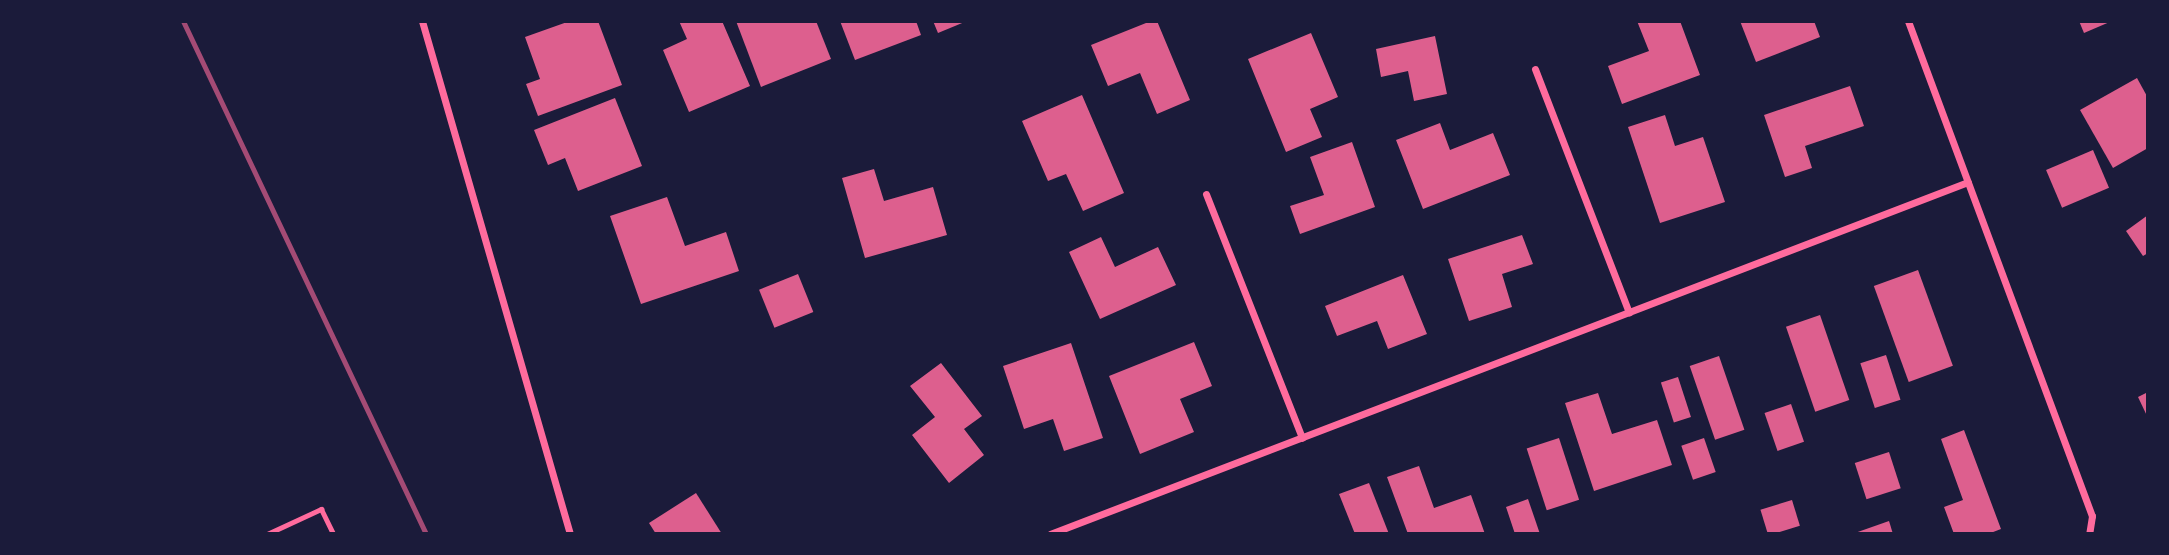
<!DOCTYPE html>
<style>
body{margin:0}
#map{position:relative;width:2169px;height:555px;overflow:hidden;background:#1b1b3a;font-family:"Source Serif 4",serif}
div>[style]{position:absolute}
.building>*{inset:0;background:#dd5f8e;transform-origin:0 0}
.service>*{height:5px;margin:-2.5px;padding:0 2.5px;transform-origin:2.5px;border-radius:2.5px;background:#ff6b9d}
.minor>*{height:7px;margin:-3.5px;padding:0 3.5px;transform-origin:3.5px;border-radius:3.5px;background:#ff6b9d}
.rail>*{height:5px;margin:-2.5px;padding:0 2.5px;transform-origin:2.5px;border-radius:2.5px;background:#a44b75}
span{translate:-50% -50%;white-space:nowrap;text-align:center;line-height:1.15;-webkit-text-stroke:7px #1b1b3a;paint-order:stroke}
.frame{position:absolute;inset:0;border:23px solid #1b1b3a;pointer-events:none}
</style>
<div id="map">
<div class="building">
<i style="clip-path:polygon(570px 21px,598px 21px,622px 85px,538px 116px,526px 84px,540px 79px,525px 37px)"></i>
<i style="clip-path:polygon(679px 21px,722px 21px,750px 86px,689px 112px,663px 50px,687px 39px)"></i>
<i style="clip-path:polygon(736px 21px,816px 21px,831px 59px,761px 87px)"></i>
<i style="clip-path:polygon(840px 21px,916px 21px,921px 35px,855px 60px)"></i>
<i style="clip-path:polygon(933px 21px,967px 21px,938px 33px)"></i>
<i style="clip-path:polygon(1151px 21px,1157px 21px,1190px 100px,1157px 114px,1140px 73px,1108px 86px,1091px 45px)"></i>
<i style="clip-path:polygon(1637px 21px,1680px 21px,1700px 75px,1622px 104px,1608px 66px,1649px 51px)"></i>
<i style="clip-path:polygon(1740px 21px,1814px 21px,1820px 37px,1756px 62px)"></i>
<i style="clip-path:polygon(2079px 21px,2112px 21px,2084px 33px)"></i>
<i style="clip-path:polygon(1311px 33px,1338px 97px,1310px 109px,1322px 137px,1286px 152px,1248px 59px)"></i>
<i style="clip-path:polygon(1435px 36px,1447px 94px,1414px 101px,1408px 71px,1381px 77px,1376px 49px)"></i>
<i style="clip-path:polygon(2137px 78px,2148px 98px,2148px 148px,2113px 168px,2080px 110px)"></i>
<i style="clip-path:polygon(1850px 86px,1864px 126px,1805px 146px,1812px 168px,1785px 177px,1764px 115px)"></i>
<i style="clip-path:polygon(1082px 95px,1124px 193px,1083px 211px,1066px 174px,1048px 181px,1022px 121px)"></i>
<i style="clip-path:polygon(615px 98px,642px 166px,578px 191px,565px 158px,548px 165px,534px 130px)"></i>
<i style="clip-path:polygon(1665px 115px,1675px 146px,1703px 137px,1725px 202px,1660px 223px,1628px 127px)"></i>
<i style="clip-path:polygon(1440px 123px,1450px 150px,1493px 133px,1510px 175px,1423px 209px,1396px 140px)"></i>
<i style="clip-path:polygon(1352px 142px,1375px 207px,1300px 234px,1290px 206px,1324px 195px,1310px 157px)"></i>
<i style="left:2093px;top:150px;width:41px;height:51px;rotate:67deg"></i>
<i style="clip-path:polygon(874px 169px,884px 201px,933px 187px,947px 235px,865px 258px,842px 178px)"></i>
<i style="clip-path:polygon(667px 197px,685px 246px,726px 232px,739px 271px,641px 304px,610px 216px)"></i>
<i style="clip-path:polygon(2148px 215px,2148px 253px,2143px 256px,2126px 231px)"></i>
<i style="clip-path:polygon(1522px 235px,1533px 264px,1502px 274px,1512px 307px,1469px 321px,1448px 259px)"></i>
<i style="clip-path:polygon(1101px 237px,1115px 267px,1158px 247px,1176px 285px,1100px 319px,1069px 252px)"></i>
<i style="left:1918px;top:270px;width:102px;height:47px;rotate:70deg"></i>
<i style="left:798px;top:274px;width:41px;height:42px;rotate:68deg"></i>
<i style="clip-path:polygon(1403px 275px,1427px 334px,1388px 349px,1377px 321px,1337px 336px,1325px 306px)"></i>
<i style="left:1820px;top:315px;width:90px;height:36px;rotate:71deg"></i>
<i style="clip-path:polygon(1194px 342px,1212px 386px,1180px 399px,1194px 432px,1140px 454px,1109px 376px)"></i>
<i style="clip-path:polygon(1071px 343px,1103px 438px,1064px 451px,1053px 419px,1024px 429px,1003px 366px)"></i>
<i style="left:1886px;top:355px;width:47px;height:27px;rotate:72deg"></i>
<i style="left:1719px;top:356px;width:78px;height:31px;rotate:71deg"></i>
<i style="clip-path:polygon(941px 363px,982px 416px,964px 429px,984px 455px,949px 483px,912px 435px,935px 417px,910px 386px)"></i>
<i style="left:1678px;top:377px;width:42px;height:18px;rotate:72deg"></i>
<i style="clip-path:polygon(2148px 392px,2148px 418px,2138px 397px)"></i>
<i style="clip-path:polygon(1598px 393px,1612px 434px,1657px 420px,1672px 465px,1594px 491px,1565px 403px)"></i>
<i style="left:1791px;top:404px;width:40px;height:28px;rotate:71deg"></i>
<i style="clip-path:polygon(1964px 430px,2001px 529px,1988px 534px,1954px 534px,1944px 507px,1963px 500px,1941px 439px)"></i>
<i style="left:1559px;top:438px;width:65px;height:34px;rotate:72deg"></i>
<i style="left:1704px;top:438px;width:36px;height:24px;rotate:71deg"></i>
<i style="left:1889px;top:452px;width:38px;height:36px;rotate:72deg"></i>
<i style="clip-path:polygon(1419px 466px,1434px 508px,1471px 495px,1485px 534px,1408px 534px,1387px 477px)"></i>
<i style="clip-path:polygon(1369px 483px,1389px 534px,1355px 534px,1339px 494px)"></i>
<i style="clip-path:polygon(696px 493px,722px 534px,656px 534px,649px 523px)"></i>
<i style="clip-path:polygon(1528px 499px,1540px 534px,1515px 534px,1506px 507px)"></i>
<i style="left:1792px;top:500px;width:27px;height:33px;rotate:73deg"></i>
<i style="clip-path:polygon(1889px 521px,1893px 534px,1852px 534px)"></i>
</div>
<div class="service">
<i style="left:267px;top:534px;width:60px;rotate:-24.8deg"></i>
<i style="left:321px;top:509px;width:28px;rotate:64deg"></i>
</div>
<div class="minor">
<i style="left:422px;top:21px;width:534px;rotate:73.91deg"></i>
<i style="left:1908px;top:21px;width:528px;rotate:69.61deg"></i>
<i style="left:2092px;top:516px;width:18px;rotate:99deg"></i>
<i style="left:1535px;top:69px;width:261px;rotate:68.9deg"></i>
<i style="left:1206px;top:194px;width:262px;rotate:68.5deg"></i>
<i style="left:1050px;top:534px;width:983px;rotate:-20.98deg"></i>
</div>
<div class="rail">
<i style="left:183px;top:21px;width:568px;rotate:64.65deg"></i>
</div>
<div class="frame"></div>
</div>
